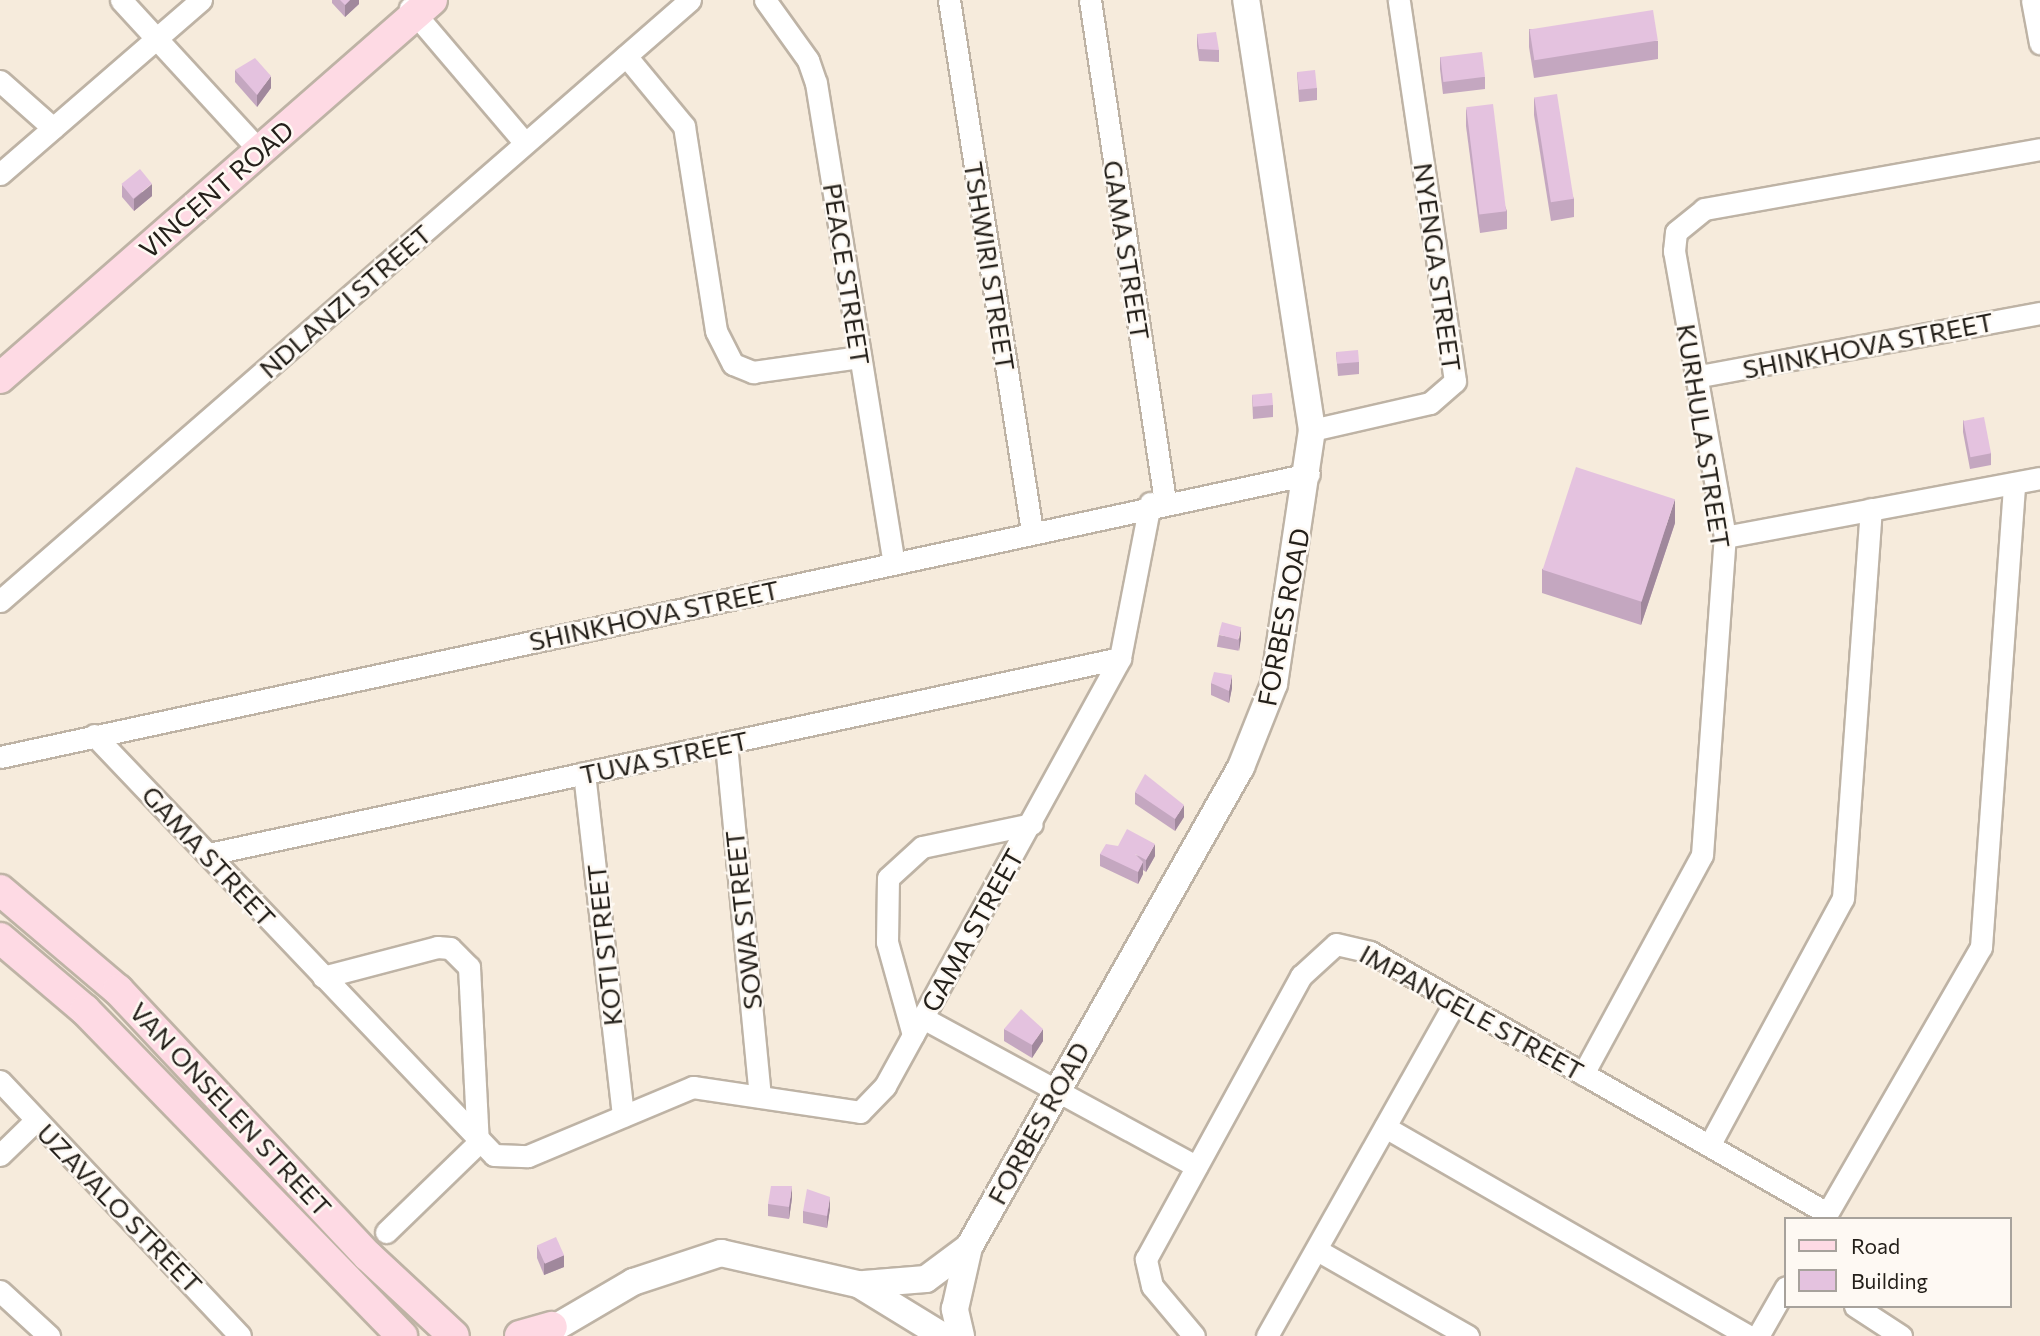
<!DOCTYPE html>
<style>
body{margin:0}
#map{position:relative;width:2040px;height:1336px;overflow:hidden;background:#f6ebdc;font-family:Commissioner,sans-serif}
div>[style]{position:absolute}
.roads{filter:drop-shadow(2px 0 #beb3a5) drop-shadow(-2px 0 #beb3a5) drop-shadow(0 2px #beb3a5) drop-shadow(0 -2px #beb3a5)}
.minor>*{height:21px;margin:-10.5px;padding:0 10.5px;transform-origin:10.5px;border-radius:10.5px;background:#fff}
.tertiary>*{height:26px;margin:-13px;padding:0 13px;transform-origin:13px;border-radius:13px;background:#fff}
.secondary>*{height:30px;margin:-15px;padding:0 15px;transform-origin:15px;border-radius:15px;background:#fedae4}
.wall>*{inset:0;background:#c4a7c0;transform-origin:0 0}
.shaded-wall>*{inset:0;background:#a0889c}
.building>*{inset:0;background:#e4c2df;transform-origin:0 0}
span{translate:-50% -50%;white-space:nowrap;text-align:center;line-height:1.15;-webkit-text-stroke:5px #fef9f3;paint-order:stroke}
.street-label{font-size:26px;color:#24201a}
.legend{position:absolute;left:1784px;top:1217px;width:228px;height:91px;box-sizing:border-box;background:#fef9f3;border:2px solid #a7a29c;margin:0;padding:9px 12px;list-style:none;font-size:21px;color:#24201a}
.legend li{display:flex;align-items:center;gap:14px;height:35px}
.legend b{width:35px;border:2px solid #a7a29c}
</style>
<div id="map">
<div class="roads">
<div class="minor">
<i style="left:121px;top:0;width:205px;rotate:47.4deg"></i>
<i style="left:765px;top:0;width:74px;rotate:54.4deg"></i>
<i style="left:808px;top:60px;width:24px;rotate:71deg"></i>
<i style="left:816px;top:83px;width:485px;rotate:80.8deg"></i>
<i style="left:949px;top:0;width:537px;rotate:81.12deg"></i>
<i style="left:1090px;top:0;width:507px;rotate:81.49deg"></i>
<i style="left:2032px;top:0;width:44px;rotate:79.5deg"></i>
<i style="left:410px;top:8px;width:177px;rotate:49.6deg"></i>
<i style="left:626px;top:56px;width:91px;rotate:50.4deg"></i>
<i style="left:684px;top:126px;width:207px;rotate:81.1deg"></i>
<i style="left:716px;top:331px;width:37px;rotate:63deg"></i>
<i style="left:733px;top:364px;width:22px;rotate:22deg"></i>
<i style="left:753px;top:372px;width:108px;rotate:-8deg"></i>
<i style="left:0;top:81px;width:71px;rotate:41.6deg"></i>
<i style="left:0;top:174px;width:266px;rotate:-40.9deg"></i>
<i style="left:1695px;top:377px;width:351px;rotate:-10.5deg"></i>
<i style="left:1312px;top:430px;width:121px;rotate:-12.9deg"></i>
<i style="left:1430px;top:403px;width:33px;rotate:-41deg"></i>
<i style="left:1455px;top:381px;width:385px;rotate:-98.4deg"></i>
<i style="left:1725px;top:537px;width:320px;rotate:-10.6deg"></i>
<i style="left:0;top:601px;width:915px;rotate:-41.06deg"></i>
<i style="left:94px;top:735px;width:580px;rotate:46.4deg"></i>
<i style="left:494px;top:1155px;width:34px;rotate:2deg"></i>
<i style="left:528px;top:1156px;width:179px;rotate:-22.7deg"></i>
<i style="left:693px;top:1087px;width:169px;rotate:8.5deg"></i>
<i style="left:860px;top:1112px;width:36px;rotate:-46deg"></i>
<i style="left:885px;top:1086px;width:488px;rotate:-61.2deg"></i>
<i style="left:1120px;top:658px;width:158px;rotate:-79deg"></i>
<i style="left:726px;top:744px;width:354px;rotate:84.5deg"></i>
<i style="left:0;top:757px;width:1339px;rotate:-12.2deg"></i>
<i style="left:584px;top:773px;width:345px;rotate:83.5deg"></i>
<i style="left:209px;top:854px;width:932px;rotate:-12.14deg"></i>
<i style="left:323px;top:977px;width:118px;rotate:-14.7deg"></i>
<i style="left:437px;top:947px;width:13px;rotate:4deg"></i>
<i style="left:450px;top:948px;width:27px;rotate:45deg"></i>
<i style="left:469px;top:967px;width:176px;rotate:87.1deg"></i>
<i style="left:478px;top:1143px;width:128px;rotate:135.9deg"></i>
<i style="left:923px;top:1018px;width:311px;rotate:28.5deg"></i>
<i style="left:913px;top:1035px;width:97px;rotate:-105.6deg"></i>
<i style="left:887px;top:942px;width:64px;rotate:-89.1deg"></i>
<i style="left:888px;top:878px;width:46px;rotate:-42.4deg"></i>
<i style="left:922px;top:847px;width:112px;rotate:-11.8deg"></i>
<i style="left:1583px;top:1074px;width:249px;rotate:-61.5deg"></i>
<i style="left:1702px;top:855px;width:319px;rotate:-85.9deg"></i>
<i style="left:1725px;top:537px;width:291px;rotate:-100.1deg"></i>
<i style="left:1674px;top:251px;width:19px;rotate:-84deg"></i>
<i style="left:1676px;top:232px;width:36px;rotate:-39deg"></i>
<i style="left:1704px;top:209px;width:341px;rotate:-10.1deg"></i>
<i style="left:0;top:1081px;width:350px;rotate:46.7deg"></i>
<i style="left:1385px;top:1127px;width:420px;rotate:29.9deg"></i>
<i style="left:1710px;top:1144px;width:280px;rotate:-61.6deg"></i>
<i style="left:1843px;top:898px;width:390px;rotate:-85.9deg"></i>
<i style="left:0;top:1155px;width:50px;rotate:-44.2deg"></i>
<i style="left:1824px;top:1219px;width:314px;rotate:-60deg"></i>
<i style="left:1981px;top:947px;width:465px;rotate:-85.9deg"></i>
<i style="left:1317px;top:1250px;width:174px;rotate:29.7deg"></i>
<i style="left:0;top:1291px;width:67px;rotate:42.6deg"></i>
<i style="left:1855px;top:1306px;width:55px;rotate:33.1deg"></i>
<i style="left:1194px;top:1336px;width:65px;rotate:-130deg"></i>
<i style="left:1152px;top:1286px;width:28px;rotate:-103deg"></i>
<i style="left:1146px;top:1259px;width:323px;rotate:-61.3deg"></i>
<i style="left:1301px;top:976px;width:47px;rotate:-42.4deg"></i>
<i style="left:1336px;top:944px;width:35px;rotate:13deg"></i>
<i style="left:1370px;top:952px;width:526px;rotate:29.73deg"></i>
<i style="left:1267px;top:1336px;width:383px;rotate:-60.6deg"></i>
<i style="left:1758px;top:1336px;width:56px;rotate:-60.3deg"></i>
</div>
<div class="tertiary">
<i style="left:864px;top:1284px;width:62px;rotate:-4.6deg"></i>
<i style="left:926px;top:1279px;width:54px;rotate:-36.7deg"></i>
<i style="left:541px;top:1336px;width:107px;rotate:-30.4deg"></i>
<i style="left:633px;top:1282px;width:93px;rotate:-18.2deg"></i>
<i style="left:721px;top:1253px;width:140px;rotate:12.8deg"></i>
<i style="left:858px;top:1284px;width:100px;rotate:31.5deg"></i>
<i style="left:961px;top:1336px;width:28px;rotate:-103deg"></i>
<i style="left:955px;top:1309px;width:64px;rotate:-77.3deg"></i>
<i style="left:969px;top:1247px;width:552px;rotate:-60.46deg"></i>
<i style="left:1241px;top:767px;width:89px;rotate:-68.3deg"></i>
<i style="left:1274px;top:684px;width:257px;rotate:-81.5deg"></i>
<i style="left:1312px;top:430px;width:435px;rotate:-98.7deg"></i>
</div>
<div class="secondary">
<i style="left:0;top:378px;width:574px;rotate:-41.19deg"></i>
<i style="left:0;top:890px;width:155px;rotate:40.3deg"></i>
<i style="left:118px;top:990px;width:365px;rotate:46.8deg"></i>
<i style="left:368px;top:1256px;width:117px;rotate:42.9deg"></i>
<i style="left:0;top:938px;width:111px;rotate:40.3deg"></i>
<i style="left:85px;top:1010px;width:455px;rotate:45.8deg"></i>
<i style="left:520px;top:1336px;width:33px;rotate:-16deg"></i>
</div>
</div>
<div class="wall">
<i style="clip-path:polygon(332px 0,359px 0,359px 4px,345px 17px,332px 3px)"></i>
<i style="clip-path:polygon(1529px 29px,1658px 41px,1658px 59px,1534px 78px,1529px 47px)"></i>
<i style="clip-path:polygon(1197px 34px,1219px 50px,1219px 62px,1199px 61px,1197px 46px)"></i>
<i style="clip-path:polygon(1440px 57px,1485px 77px,1485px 89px,1443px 94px,1440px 69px)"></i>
<i style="clip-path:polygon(235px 70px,271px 88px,257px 107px,235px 82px)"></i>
<i style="clip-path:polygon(1297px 72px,1317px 88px,1317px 100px,1299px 102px)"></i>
<i style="clip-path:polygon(1534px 97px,1574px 199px,1574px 217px,1551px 221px,1534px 115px)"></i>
<i style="clip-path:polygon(1466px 108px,1507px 211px,1507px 229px,1480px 233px,1466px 126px)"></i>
<i style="clip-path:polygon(122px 185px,152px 196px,134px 211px,122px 197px)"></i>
<i style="clip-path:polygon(1336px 352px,1359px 362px,1359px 374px,1338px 376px)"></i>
<i style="clip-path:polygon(1252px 395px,1273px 405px,1273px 417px,1253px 419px)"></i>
<i style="clip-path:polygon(1963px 420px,1991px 453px,1991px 465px,1970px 469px,1963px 432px)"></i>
<i style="clip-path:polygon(1675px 523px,1641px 625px,1542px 593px,1542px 569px)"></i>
<i style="left:1219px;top:635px;width:22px;height:12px;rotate:10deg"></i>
<i style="clip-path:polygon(1211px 683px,1232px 688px,1229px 703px,1211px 695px)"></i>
<i style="clip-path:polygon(1135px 792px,1184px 817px,1175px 831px,1135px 804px)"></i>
<i style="clip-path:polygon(1100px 854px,1155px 856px,1146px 872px,1143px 870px,1143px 874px,1138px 884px,1100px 866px)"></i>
<i style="clip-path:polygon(1004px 1029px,1043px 1041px,1032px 1058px,1004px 1041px)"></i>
<i style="clip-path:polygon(792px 1198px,789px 1219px,768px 1216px,768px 1204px)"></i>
<i style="clip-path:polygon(830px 1209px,827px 1228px,803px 1223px,803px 1211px)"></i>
<i style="clip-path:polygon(537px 1246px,564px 1267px,544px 1275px,537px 1258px)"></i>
</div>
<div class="shaded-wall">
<i style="clip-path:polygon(350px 0,359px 0,359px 4px,345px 17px,345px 5px)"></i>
<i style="clip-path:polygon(271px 76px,271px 88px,257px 107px,257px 95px)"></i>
<i style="clip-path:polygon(152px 184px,152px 196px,134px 211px,134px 199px)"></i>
<i style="clip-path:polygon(1675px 499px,1675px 523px,1641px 625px,1641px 602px)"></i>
<i style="clip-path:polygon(1241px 627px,1241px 639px,1239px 651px,1239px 639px)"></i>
<i style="clip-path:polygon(1232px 675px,1232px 688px,1229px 703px,1229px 691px)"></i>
<i style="clip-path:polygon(1184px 805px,1184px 817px,1175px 831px,1175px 819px)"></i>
<i style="clip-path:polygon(1155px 844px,1155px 856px,1146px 872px,1146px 860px)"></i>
<i style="clip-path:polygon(1143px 862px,1143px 874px,1138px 884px,1138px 872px)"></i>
<i style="clip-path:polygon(1043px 1029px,1043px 1041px,1032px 1058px,1032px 1045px)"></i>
<i style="clip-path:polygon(792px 1186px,792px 1198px,789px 1219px,789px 1207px)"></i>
<i style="clip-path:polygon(830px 1197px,830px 1209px,827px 1228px,827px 1216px)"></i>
<i style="clip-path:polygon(564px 1255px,564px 1267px,544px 1275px,544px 1263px)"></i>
</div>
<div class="building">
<i style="clip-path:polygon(340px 0,350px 0,345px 5px)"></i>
<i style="left:1653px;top:10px;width:31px;height:125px;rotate:81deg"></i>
<i style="clip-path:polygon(1216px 32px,1219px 50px,1199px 49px,1197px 34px)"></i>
<i style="left:1482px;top:52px;width:25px;height:42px;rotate:83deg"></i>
<i style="clip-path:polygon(255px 58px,271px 76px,257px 95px,235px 70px)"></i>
<i style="left:1315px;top:70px;width:18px;height:18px;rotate:84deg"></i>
<i style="left:1557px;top:94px;width:106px;height:23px;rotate:81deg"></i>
<i style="left:1493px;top:104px;width:108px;height:27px;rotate:83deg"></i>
<i style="left:140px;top:169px;width:19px;height:24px;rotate:51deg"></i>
<i style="left:1358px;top:350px;width:12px;height:22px;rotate:85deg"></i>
<i style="left:1272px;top:393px;width:12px;height:20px;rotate:85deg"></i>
<i style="left:1984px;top:417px;width:37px;height:21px;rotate:79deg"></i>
<i style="left:1576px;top:467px;width:104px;height:108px;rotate:18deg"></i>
<i style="left:1222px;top:622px;width:20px;height:13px;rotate:15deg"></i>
<i style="clip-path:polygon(1214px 672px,1232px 675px,1229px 691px,1211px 683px)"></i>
<i style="clip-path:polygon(1145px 774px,1184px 805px,1175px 819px,1135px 792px)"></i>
<i style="clip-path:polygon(1127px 829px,1155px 844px,1146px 860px,1135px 854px,1143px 862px,1138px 872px,1100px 854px,1106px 844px,1118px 846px)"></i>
<i style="clip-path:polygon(1021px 1009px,1043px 1029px,1032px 1045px,1004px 1029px)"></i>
<i style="clip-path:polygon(771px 1186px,792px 1186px,789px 1207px,768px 1204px)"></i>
<i style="clip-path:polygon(807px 1189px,830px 1197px,827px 1216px,803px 1211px)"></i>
<i style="left:556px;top:1237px;width:20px;height:21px;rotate:66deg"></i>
</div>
<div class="street-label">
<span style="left:216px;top:189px;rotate:-41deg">VINCENT ROAD</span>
<span style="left:1127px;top:250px;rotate:81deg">GAMA STREET</span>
<span style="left:990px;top:266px;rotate:81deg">TSHWIRI STREET</span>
<span style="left:1438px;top:267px;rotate:82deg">NYENGA STREET</span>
<span style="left:847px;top:274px;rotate:81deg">PEACE STREET</span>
<span style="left:345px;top:301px;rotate:-41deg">NDLANZI STREET</span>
<span style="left:1868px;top:345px;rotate:-11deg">SHINKHOVA STREET</span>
<span style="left:1704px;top:436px;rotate:81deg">KURHULA STREET</span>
<span style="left:654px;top:615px;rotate:-12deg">SHINKHOVA STREET</span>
<span style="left:1283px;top:617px;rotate:-79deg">FORBES ROAD</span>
<span style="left:664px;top:757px;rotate:-12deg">TUVA STREET</span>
<span style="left:209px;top:856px;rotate:47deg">GAMA STREET</span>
<span style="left:743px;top:920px;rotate:-96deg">SOWA STREET</span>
<span style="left:972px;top:930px;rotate:-61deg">GAMA STREET</span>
<span style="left:604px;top:945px;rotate:-96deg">KOTI STREET</span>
<span style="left:1472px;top:1012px;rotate:29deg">IMPANGELE STREET</span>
<span style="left:231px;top:1109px;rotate:47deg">VAN ONSELEN STREET</span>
<span style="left:1038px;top:1123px;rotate:-61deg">FORBES ROAD</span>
<span style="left:120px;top:1208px;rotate:46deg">UZAVALO STREET</span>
</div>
<ul class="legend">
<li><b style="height:9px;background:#fedae4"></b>Road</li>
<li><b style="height:19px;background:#e4c2df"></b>Building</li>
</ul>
</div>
